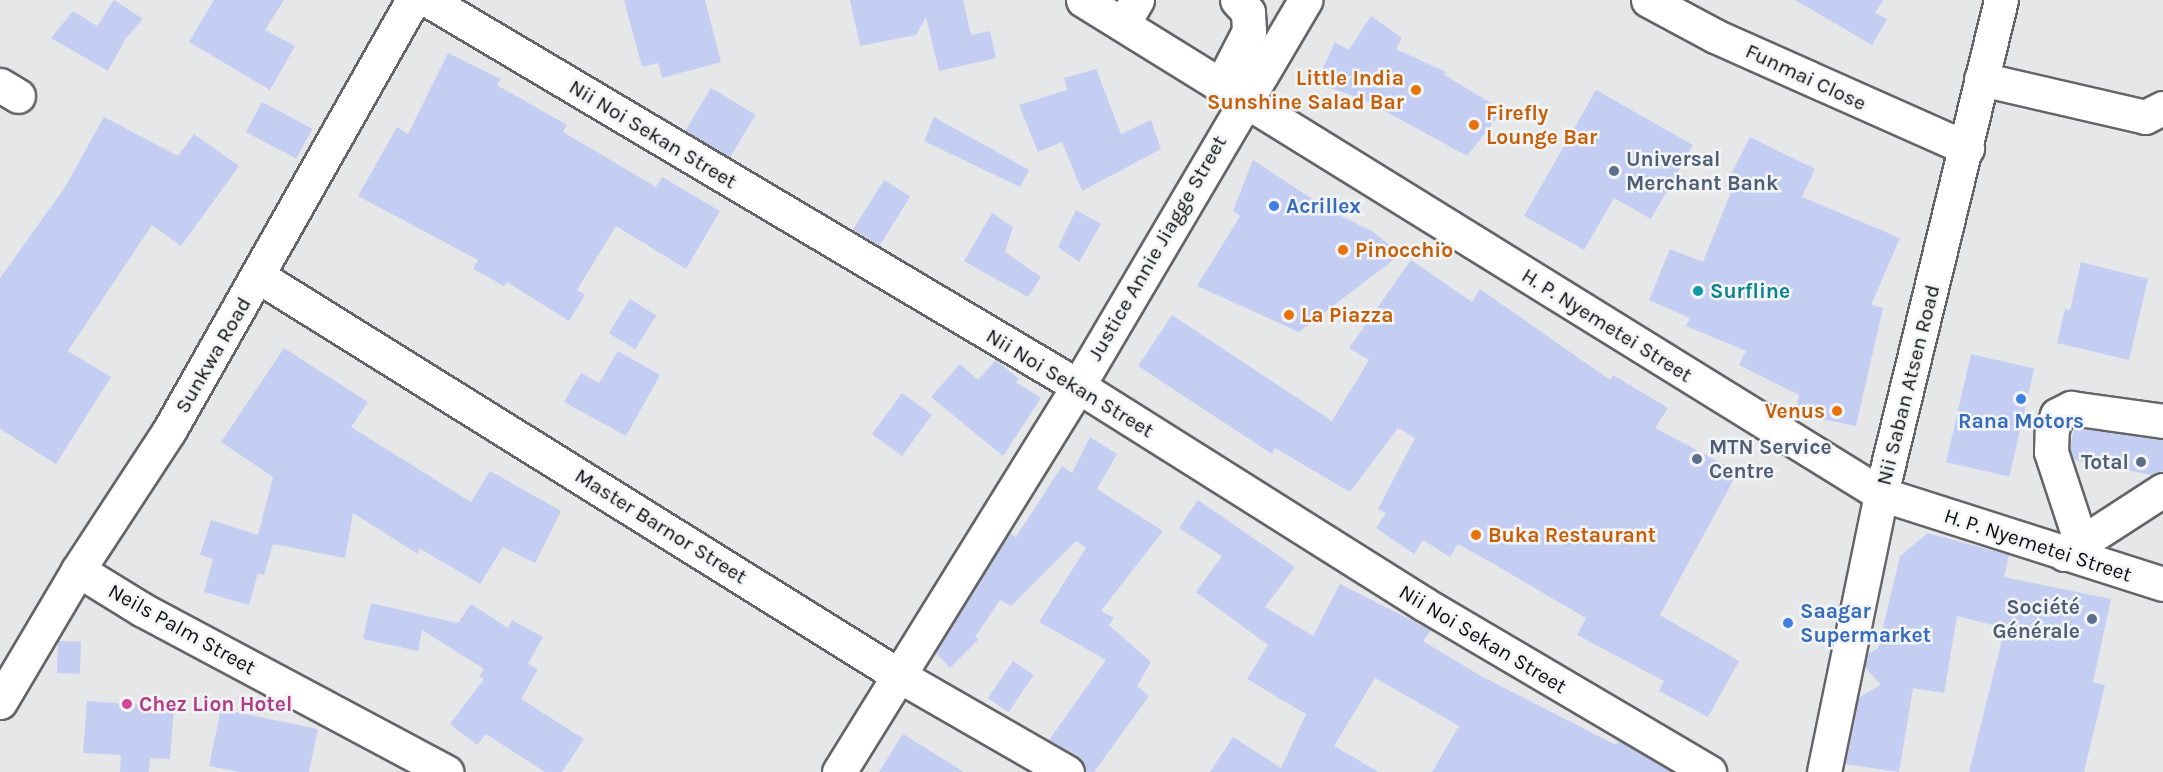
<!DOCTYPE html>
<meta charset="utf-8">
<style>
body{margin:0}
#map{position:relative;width:2163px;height:772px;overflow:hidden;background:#e6e7e9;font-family:Karla,sans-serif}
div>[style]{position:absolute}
.building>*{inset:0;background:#c4cef2;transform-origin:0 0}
.roads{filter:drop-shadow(2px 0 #656567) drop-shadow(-2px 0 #656567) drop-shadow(0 2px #656567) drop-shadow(0 -2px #656567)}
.minor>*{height:33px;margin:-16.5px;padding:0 16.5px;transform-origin:16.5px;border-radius:16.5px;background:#fff}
.dots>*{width:16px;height:16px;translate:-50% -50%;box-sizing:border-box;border:3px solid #f3f4f6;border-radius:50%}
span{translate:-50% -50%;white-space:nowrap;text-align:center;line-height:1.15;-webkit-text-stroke:5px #f3f4f6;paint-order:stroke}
.street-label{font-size:21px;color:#0e0f0f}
.food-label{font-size:21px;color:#c56008;font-weight:700}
.right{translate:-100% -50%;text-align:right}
.left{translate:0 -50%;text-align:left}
.service-label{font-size:21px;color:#4e5e75;font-weight:700}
.shop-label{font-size:21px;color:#366cbe;font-weight:700}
.culture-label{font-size:21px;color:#0d838f;font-weight:700}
.hotel-label{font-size:21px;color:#b23c85;font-weight:700}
</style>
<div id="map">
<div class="building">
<i style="clip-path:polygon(114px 0,143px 19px,126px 38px,108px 71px,51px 38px,73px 11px,97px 26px)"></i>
<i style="clip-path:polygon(214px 0,284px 0,265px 30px,295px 46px,270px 90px,189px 42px)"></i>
<i style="clip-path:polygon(624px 0,705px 0,721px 62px,662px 78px,658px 63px,642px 67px)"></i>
<i style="clip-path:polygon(850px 0,963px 0,971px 35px,990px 31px,996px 58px,939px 71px,926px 17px,916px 35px,860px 46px)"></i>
<i style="clip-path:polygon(1795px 0,1883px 0,1875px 13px,1887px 19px,1872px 45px)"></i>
<i style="clip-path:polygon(1371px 16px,1402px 38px,1396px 49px,1446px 72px,1444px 75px,1503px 110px,1467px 156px,1365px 100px,1316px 83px,1335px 42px,1349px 50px)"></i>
<i style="clip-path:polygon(448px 53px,501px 79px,497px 85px,567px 125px,563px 132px,656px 187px,662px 177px,720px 211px,686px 269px,616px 226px,577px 290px,585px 295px,569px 321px,507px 282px,504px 286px,473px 269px,478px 260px,358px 196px,397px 127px,408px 134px)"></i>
<i style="clip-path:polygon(1096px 69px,1121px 134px,1151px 120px,1161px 149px,1082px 191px,1062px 142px,1038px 152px,1019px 105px,1067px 90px,1064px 78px)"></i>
<i style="left:711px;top:88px;width:52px;height:50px;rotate:31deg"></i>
<i style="clip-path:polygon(1596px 90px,1693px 145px,1651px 219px,1614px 198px,1584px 250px,1524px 216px)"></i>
<i style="left:262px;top:102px;width:57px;height:34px;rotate:28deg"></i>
<i style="clip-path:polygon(104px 117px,178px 156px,194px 134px,239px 166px,181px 246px,152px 225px,68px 351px,111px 377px,56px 464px,0 429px,0 278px,65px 187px)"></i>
<i style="clip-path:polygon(934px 117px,1029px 170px,1020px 187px,924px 141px)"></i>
<i style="clip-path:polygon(1750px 137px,1815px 169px,1802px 197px,1900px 238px,1871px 305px,1883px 308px,1856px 426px,1795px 414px,1799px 395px,1739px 365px,1746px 351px,1686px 326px,1690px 318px,1649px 300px,1670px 249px,1703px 262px,1732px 190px,1725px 186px)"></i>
<i style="clip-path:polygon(1253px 160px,1329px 210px,1373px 232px,1401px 254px,1299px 332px,1197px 286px,1240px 216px,1233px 211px)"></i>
<i style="left:884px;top:180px;width:31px;height:58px;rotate:32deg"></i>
<i style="clip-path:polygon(1076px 210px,1101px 224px,1079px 262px,1058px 247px)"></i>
<i style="clip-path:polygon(992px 213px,1013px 227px,1005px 252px,1041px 277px,1028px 297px,964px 261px)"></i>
<i style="clip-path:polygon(1411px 260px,1472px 302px,1480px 289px,1610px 380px,1613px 375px,1668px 408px,1655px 428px,1738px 472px,1660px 615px,1739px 661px,1708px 717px,1659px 691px,1664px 681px,1577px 635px,1586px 618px,1492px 563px,1458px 544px,1450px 557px,1423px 540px,1414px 554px,1376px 528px,1386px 513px,1378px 509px,1415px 438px,1398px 428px,1350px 492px,1275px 448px,1272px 454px,1138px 366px,1172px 315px,1332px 421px,1369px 360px,1349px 348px)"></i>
<i style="clip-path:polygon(2081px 262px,2148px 279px,2129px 360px,2057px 343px,2065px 309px,2070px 310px)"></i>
<i style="left:630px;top:299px;width:31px;height:40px;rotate:32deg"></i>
<i style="clip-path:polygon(284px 348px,368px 402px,351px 427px,471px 502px,490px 471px,561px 511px,535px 563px,503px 547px,480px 584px,419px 548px,418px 554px,353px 513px,345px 558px,273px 544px,264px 575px,258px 573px,249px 605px,204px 592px,213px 559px,200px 555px,211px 520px,258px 535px,273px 477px,221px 442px)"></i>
<i style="clip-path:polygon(618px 351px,660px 375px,626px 436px,564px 402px,581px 373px,599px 383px)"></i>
<i style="left:1971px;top:354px;width:65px;height:111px;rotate:13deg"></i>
<i style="clip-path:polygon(996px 360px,1019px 379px,1016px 382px,1041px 398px,1003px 456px,931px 397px,960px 364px,978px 380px)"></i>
<i style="left:902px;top:393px;width:37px;height:51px;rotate:36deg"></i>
<i style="clip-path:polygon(2074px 427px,2163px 439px,2163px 471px,2152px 475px,2074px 460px,2070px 450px)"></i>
<i style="clip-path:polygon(1090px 437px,1117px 454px,1097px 489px,1163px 531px,1101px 611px,1114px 618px,1109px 625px,1151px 662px,1137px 686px,1149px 696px,1094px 772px,1086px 772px,1077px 756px,1049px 740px,1106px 660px,1039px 622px,1086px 548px,1076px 541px,1011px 606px,1000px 600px,975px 637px,979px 639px,950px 668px,935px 652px,1009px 533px,1016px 537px,1062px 466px,1072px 473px)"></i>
<i style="clip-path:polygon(1198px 500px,1295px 567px,1265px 607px,1313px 636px,1340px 584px,1431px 630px,1423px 641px,1479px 675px,1616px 745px,1619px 741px,1672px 772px,1432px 772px,1459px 726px,1375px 678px,1334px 746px,1379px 772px,1210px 772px,1233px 737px,1281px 768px,1306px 714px,1247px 679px,1268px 645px,1196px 592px,1222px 556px,1179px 528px)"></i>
<i style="clip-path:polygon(1928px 533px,2009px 555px,2004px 577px,2111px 599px,2093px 682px,2105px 685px,2084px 772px,1969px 772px,2005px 628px,1957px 616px,1944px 693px,1913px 688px,1899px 772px,1845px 764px,1858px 698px,1881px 685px,1865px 667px,1867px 655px,1878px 648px,1900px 556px)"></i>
<i style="clip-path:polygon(371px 603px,458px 623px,471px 604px,508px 628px,512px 620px,543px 637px,528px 664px,538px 669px,521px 699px,584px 739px,562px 772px,545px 772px,486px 734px,477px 745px,450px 724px,484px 679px,479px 677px,484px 669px,422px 630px,418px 651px,363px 639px)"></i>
<i style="left:58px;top:641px;width:23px;height:32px;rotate:2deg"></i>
<i style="left:1013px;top:661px;width:25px;height:45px;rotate:34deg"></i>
<i style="clip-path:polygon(87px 701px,174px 707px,170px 759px,150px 758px,149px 772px,120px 772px,121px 755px,83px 753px)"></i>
<i style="clip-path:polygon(221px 709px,318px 729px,309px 772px,240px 772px,209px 766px)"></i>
<i style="clip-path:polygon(903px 734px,964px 772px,879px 772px)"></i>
</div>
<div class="roads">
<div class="minor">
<i style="left:428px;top:0;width:756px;rotate:30.7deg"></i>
<i style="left:1078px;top:386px;width:409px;rotate:32.2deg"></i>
<i style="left:1424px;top:604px;width:331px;rotate:30.5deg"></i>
<i style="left:1083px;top:0;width:939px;rotate:31.76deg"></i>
<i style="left:1881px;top:494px;width:296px;rotate:17.7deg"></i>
<i style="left:1648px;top:0;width:76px;rotate:28.2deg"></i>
<i style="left:1715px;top:36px;width:276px;rotate:24deg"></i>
<i style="left:1123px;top:24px;width:28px;rotate:-60deg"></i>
<i style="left:1981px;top:79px;width:168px;rotate:13deg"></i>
<i style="left:2145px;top:117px;width:20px;rotate:-27deg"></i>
<i style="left:0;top:85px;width:21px;rotate:31deg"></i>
<i style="left:1221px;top:85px;width:61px;rotate:-62.6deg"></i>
<i style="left:1249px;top:31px;width:19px;rotate:-93deg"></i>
<i style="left:1248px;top:12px;width:16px;rotate:-133deg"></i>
<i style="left:258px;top:276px;width:754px;rotate:31.94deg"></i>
<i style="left:898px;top:675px;width:195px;rotate:29.9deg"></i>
<i style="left:2081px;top:543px;width:96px;rotate:-108.2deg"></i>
<i style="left:2051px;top:452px;width:23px;rotate:-88deg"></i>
<i style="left:2052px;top:429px;width:15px;rotate:-70deg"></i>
<i style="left:2057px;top:415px;width:16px;rotate:-27deg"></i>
<i style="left:2071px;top:408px;width:93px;rotate:8deg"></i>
<i style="left:2064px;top:554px;width:118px;rotate:-32.9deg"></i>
<i style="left:78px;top:570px;width:76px;rotate:31.6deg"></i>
<i style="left:143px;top:610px;width:344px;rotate:28.1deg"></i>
<i style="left:0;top:702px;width:153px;rotate:-59.4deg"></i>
<i style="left:78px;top:570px;width:166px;rotate:-56.8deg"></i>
<i style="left:169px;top:431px;width:495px;rotate:-60.5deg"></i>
<i style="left:839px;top:772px;width:454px;rotate:-58.2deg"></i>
<i style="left:1078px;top:386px;width:448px;rotate:-59.5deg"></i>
<i style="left:1824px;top:772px;width:284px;rotate:-78.4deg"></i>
<i style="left:1881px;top:494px;width:508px;rotate:-76.35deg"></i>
</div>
</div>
<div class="dots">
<i style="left:1416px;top:90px;background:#e8710a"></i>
<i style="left:1474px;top:125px;background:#e8710a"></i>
<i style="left:1614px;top:171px;background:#5c6f8a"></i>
<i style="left:1274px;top:206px;background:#3f7fe0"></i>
<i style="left:1343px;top:250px;background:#e8710a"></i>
<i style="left:1698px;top:291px;background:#0f9aa8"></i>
<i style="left:1289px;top:315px;background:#e8710a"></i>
<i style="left:2021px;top:399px;background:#3f7fe0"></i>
<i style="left:1837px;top:411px;background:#e8710a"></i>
<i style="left:1697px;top:459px;background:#5c6f8a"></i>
<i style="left:2141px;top:462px;background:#5c6f8a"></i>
<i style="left:1476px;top:535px;background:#e8710a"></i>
<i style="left:2092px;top:619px;background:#5c6f8a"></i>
<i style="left:1788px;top:623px;background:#3f7fe0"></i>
<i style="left:127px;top:704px;background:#d1479c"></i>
</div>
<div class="street-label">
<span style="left:1806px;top:77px;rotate:25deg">Funmai Close</span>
<span style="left:653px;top:134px;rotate:31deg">Nii Noi Sekan Street</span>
<span style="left:1157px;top:248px;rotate:-60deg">Justice Annie Jiagge Street</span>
<span style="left:1607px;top:325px;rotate:32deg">H. P. Nyemetei Street</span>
<span style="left:213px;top:355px;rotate:-60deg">Sunkwa Road</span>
<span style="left:1070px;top:383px;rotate:31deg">Nii Noi Sekan Street</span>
<span style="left:1908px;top:385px;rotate:-76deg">Nii Saban Atsen Road</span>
<span style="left:661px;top:526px;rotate:32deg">Master Barnor Street</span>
<span style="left:2038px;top:545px;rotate:18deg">H. P. Nyemetei Street</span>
<span style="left:182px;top:629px;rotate:29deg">Neils Palm Street</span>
<span style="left:1483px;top:639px;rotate:31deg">Nii Noi Sekan Street</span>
</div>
<div class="food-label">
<span class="right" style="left:1404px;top:90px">Little India<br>Sunshine Salad Bar</span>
<span class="left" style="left:1486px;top:125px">Firefly<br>Lounge Bar</span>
<span class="left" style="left:1355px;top:250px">Pinocchio</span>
<span class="left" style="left:1301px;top:315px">La Piazza</span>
<span class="right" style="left:1825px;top:411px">Venus</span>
<span class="left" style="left:1488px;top:535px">Buka Restaurant</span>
</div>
<div class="service-label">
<span class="left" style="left:1626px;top:171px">Universal<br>Merchant Bank</span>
<span class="left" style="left:1709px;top:459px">MTN Service<br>Centre</span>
<span class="right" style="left:2129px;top:462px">Total</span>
<span class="right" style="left:2080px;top:619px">Société<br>Générale</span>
</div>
<div class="shop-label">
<span class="left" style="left:1286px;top:206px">Acrillex</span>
<span style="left:2021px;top:421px">Rana Motors</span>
<span class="left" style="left:1800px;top:623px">Saagar<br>Supermarket</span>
</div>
<div class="culture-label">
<span class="left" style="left:1710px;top:291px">Surfline</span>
</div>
<div class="hotel-label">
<span class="left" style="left:139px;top:704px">Chez Lion Hotel</span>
</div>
</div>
